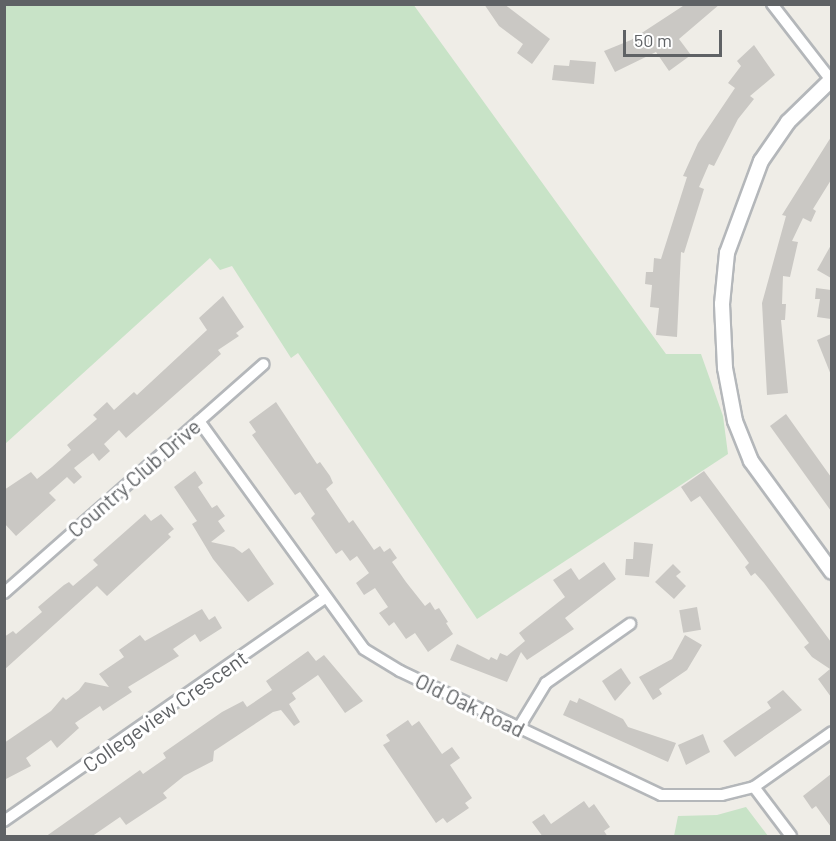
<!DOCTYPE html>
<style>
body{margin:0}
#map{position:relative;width:836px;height:841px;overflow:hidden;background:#efede7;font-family:Barlow,sans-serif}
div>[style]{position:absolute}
.green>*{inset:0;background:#c8e3c7}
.building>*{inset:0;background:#cac8c4;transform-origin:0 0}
.roads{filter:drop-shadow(2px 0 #b4b7ba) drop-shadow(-2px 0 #b4b7ba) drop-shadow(0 2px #b4b7ba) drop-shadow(0 -2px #b4b7ba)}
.minor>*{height:10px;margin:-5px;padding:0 5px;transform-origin:5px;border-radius:5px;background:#fff}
.tertiary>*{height:14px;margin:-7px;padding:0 7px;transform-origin:7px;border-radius:7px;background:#fff}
span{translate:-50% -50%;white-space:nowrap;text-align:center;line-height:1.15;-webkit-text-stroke:6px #fff;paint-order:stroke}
.street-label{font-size:21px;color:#5f6265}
.frame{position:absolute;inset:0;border:6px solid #5f6265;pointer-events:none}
.scale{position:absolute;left:623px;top:30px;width:99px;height:27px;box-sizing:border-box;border:3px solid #5f6265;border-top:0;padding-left:8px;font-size:18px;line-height:21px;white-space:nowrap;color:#5f6265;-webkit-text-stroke:4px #fff;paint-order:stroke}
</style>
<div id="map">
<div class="green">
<i style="clip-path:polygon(413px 4px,666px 354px,701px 354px,723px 416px,728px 454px,477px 619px,298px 353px,291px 358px,232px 266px,220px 270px,210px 258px,5px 444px,5px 5px)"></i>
<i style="clip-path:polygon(746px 807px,768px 836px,674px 836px,678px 816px,717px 815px)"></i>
</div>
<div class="building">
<i style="clip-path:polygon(484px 4px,504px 4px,550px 39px,532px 64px,517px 53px,523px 44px,499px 26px)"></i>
<i style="clip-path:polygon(686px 4px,720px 4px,679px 39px,691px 55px,669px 71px,656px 52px,615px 72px,604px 51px,631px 40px)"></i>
<i style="clip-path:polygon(754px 45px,775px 75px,750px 96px,754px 99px,738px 119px,714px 166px,709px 164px,699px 187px,704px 189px,684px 253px,681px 252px,677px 337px,656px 335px,659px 308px,650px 307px,652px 285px,645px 284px,646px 272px,653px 272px,654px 258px,661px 259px,687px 177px,683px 176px,698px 143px,735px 88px,728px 83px,741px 66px,737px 61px)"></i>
<i style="clip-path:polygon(570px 60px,596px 62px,594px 84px,552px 80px,554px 65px,569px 66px)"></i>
<i style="clip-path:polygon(831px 137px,831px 180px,813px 209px,816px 211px,811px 222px,803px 218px,792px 241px,798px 242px,790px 277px,783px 276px,782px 304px,786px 304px,785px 320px,781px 320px,788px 393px,767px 395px,762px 303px,786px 216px,782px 215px)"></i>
<i style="clip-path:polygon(831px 245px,831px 278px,817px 270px)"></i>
<i style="clip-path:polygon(816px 288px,831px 290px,831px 319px,817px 317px,820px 299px,815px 299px)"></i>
<i style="clip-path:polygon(223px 296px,244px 327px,236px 333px,239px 336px,218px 350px,221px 354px,126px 438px,119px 430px,104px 444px,110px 451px,99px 461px,93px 453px,74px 468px,82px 477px,74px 484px,67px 477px,49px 493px,56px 500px,16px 536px,4px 523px,4px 490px,31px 472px,37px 479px,52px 467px,71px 450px,67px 445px,97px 419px,93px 415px,107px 402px,114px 410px,134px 392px,137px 395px,207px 330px,199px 318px)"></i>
<i style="clip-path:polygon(831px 334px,831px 375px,817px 340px)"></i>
<i style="clip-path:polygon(276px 402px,317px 464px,320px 462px,330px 476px,333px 483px,326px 489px,349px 523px,353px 520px,374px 550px,380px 546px,384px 552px,390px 548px,397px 558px,392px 562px,406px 582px,425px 606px,430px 602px,435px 610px,439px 608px,448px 622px,446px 623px,453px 634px,428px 652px,415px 633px,406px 639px,394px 622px,389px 626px,379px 613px,388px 607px,375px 588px,364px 595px,356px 583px,369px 573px,357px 556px,350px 561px,342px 550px,336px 554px,311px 518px,315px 514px,300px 492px,295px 495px,252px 435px,256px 432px,249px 422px)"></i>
<i style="clip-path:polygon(786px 414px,831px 477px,831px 511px,770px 426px)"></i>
<i style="clip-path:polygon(195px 471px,203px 483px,198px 487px,212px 508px,217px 505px,225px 516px,218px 521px,225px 531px,211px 542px,234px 547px,242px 553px,249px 548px,274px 584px,248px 602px,213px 559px,192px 524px,197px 521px,174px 487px)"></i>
<i style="clip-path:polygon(704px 471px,831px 642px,831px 697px,818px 679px,830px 669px,812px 657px,804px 647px,809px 643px,764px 583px,755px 573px,751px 576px,745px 567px,749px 563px,700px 496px,691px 502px,681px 487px)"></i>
<i style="clip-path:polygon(145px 514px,151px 521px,161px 514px,174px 529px,168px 534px,171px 537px,107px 596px,97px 586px,4px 670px,4px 637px,13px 631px,16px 634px,42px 612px,38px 607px,64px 585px,69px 582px,73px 586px,98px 565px,93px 560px)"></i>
<i style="clip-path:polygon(634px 542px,653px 544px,649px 577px,625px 575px,626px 559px,633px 559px)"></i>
<i style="clip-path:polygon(604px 562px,616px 579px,565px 618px,574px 629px,527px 660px,521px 652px,507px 682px,450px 660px,457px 644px,489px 660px,491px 657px,497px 660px,500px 653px,507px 656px,525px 641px,519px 633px,565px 597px,553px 580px,571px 568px,579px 580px)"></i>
<i style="clip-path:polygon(673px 564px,681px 572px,676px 576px,686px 586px,674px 599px,655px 582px)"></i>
<i style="left:697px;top:607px;width:23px;height:18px;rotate:80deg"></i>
<i style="clip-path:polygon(202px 609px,209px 620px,215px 616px,222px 628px,200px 642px,195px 634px,173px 649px,179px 656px,128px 687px,132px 692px,118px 701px,103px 711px,100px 706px,75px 723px,79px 728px,57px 748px,51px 740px,26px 758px,31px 766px,4px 780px,4px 743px,51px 711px,63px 697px,66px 700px,79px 690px,85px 682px,109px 687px,99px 674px,124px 657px,119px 650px,140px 635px,145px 641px)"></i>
<i style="clip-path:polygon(685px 635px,702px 645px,687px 670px,659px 689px,662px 694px,653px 700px,639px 677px,672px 659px)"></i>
<i style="clip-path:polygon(308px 651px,316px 661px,324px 655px,363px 701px,345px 713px,318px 675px,292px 693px,296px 699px,289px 704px,300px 722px,294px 726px,281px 710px,273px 712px,214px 751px,213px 761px,184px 776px,163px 793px,167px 798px,126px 825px,120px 817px,91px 837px,45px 837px,140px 770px,143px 774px,166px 758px,163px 753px,222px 712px,243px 701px,247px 707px,272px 690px,266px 681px)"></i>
<i style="clip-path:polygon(621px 668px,631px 683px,615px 701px,602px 681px)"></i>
<i style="clip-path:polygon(783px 690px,802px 710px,735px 757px,723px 741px,771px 708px,767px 702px)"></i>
<i style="clip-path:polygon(579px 698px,623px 719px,628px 727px,676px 743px,668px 762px,563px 715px,570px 700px,577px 703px)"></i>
<i style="clip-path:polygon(408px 720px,412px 726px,419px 721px,442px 754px,452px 747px,460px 758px,450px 765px,472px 798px,465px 803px,469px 808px,447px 823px,443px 818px,436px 823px,383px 745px,390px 741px,386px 735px)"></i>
<i style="clip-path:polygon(703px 734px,710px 752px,686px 765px,678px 745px)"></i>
<i style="clip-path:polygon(831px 774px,831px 827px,816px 806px,812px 809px,803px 796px)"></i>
<i style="clip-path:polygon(584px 801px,589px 808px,594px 804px,610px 827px,604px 831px,608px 837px,543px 837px,532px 822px,544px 814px,551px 824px)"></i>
</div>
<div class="roads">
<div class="minor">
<i style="left:772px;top:4px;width:96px;rotate:52.2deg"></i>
<i style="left:199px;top:421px;width:281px;rotate:54.1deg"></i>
<i style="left:364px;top:649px;width:42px;rotate:31.4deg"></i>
<i style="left:400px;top:671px;width:289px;rotate:25.4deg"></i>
<i style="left:661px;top:795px;width:61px"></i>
<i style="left:722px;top:795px;width:33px;rotate:-14deg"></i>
<i style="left:754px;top:787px;width:95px;rotate:-35.2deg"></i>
<i style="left:4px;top:593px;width:346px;rotate:-41.4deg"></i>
<i style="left:518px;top:729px;width:54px;rotate:-58.7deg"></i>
<i style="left:546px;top:683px;width:103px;rotate:-35.1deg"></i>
<i style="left:754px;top:787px;width:61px;rotate:52.9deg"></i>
<i style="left:4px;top:821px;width:391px;rotate:-34.8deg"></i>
</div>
<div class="tertiary">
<i style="left:832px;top:79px;width:62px;rotate:135.7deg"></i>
<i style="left:788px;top:122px;width:47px;rotate:124.7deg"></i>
<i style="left:761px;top:161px;width:98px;rotate:110.3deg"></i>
<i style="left:727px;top:253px;width:51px;rotate:95.6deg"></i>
<i style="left:722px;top:304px;width:64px;rotate:87.3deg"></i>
<i style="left:725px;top:368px;width:54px;rotate:79.3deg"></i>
<i style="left:735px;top:421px;width:43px;rotate:68.2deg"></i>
<i style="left:751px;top:461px;width:137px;rotate:53.9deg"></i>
</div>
</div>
<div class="street-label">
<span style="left:134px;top:478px;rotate:-41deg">Country Club Drive</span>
<span style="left:470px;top:705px;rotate:26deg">Old Oak Road</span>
<span style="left:165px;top:711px;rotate:-35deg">Collegeview Crescent</span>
</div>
<div class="frame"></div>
<div class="scale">50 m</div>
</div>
